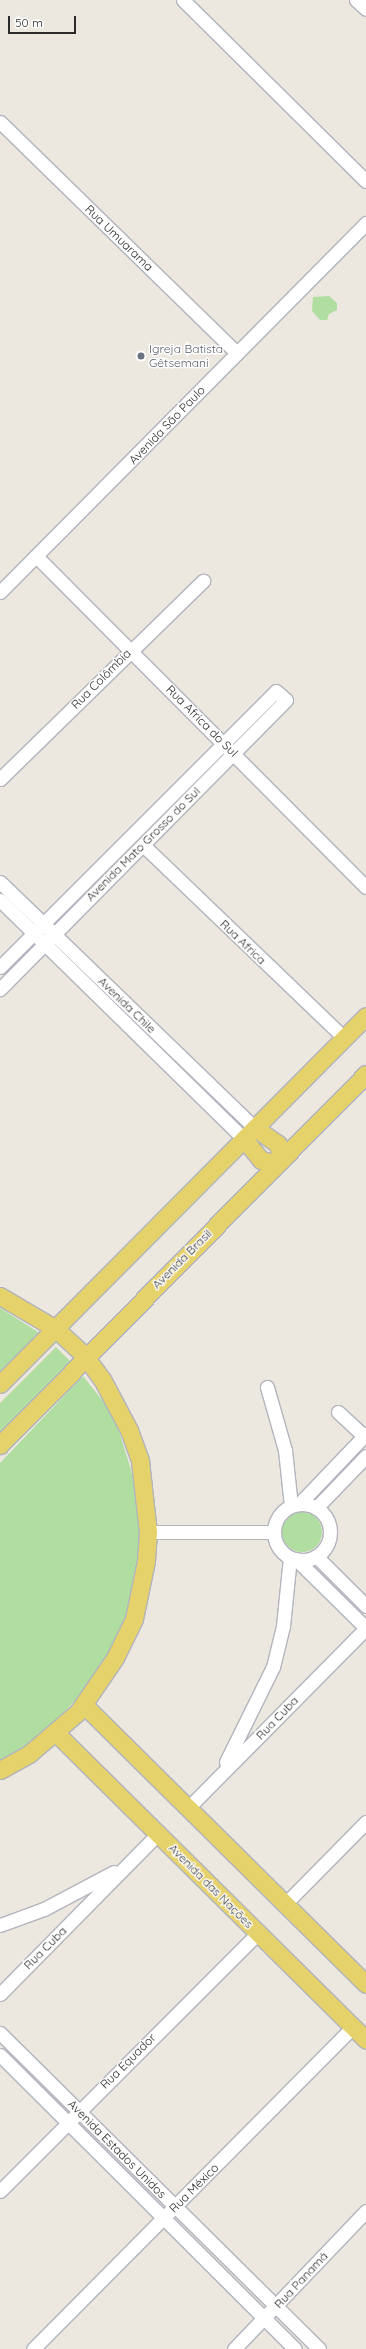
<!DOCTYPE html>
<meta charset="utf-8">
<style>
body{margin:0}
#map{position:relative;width:366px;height:2349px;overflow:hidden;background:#ece7df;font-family:Quicksand,sans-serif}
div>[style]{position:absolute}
.green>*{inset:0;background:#b0dea0}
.round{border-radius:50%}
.roads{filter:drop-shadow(1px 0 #b2b4be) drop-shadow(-1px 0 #b2b4be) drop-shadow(0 1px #b2b4be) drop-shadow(0 -1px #b2b4be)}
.minor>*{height:13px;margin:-6.5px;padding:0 6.5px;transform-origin:6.5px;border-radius:6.5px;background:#fff}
.minor>.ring{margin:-6.5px;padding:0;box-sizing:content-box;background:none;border:13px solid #fff;border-radius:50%}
.major>*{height:17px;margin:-8.5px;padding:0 8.5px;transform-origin:8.5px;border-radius:8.5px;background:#e6d26a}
.dots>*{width:11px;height:11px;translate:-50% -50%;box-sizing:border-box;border:2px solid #fff;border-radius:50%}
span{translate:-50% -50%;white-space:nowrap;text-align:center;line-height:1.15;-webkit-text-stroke:3px #fff;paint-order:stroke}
.street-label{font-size:12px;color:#2b2b2b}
.worship-label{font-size:12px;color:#5b616d}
.left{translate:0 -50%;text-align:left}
.scale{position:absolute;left:8px;top:16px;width:68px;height:18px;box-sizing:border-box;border:2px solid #2b2b2b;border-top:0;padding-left:5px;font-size:12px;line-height:14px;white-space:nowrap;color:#2b2b2b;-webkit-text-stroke:3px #fff;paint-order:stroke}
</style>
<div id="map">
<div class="green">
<i style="clip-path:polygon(329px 296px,337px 303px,337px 310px,329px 314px,327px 320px,320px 320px,312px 311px,313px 297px)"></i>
<i style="clip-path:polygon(0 1308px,41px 1334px,0 1375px)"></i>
<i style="clip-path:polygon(56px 1347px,72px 1363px,0 1434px,0 1403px)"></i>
<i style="clip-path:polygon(83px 1376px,106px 1405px,119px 1431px,131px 1470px,141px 1519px,139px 1569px,131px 1607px,119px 1638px,85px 1690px,39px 1739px,0 1762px,0 1463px)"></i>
<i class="round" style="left:282px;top:1512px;width:40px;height:40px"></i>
</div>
<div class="roads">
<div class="minor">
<i style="left:183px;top:0;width:257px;rotate:44.7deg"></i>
<i style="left:356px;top:0;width:13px;rotate:42deg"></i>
<i style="left:0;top:122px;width:331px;rotate:44.3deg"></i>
<i style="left:36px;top:556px;width:467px;rotate:45.1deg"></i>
<i style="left:0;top:592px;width:520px;rotate:-45.23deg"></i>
<i style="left:0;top:779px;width:284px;rotate:-44.3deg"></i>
<i style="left:143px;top:845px;width:279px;rotate:43.8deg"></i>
<i style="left:0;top:882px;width:354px;rotate:44deg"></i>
<i style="left:0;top:900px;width:342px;rotate:44.4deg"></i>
<i style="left:0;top:967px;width:390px;rotate:-45deg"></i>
<i style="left:276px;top:691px;width:13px;rotate:42deg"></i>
<i style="left:286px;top:700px;width:407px;rotate:134.7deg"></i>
<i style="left:267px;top:1387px;width:66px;rotate:74.1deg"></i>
<i style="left:285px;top:1450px;width:56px;rotate:83.9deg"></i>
<i style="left:338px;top:1412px;width:35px;rotate:43deg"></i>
<i style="left:299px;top:1504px;width:97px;rotate:-46.3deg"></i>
<i class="ring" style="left:274px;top:1504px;width:43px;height:43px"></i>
<i style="left:316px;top:1508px;width:72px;rotate:-46.1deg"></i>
<i style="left:148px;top:1532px;width:126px"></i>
<i style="left:316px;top:1556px;width:71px;rotate:45deg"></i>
<i style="left:296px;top:1559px;width:98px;rotate:44.6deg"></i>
<i style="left:226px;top:1762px;width:106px;rotate:-63.7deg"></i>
<i style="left:273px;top:1667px;width:42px;rotate:-76.3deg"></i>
<i style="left:283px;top:1626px;width:69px;rotate:-84.2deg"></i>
<i style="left:188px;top:1808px;width:253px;rotate:-45.3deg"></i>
<i style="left:285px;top:1904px;width:115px;rotate:-45.4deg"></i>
<i style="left:0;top:1925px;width:47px;rotate:-20deg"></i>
<i style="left:44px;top:1909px;width:79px;rotate:-27.9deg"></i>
<i style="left:0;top:1994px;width:225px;rotate:-45.4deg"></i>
<i style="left:0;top:2033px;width:449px;rotate:44.7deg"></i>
<i style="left:0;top:2055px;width:416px;rotate:44.9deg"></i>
<i style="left:0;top:2191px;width:365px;rotate:-45deg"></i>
<i style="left:33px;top:2349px;width:454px;rotate:-45.2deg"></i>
<i style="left:234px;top:2349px;width:191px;rotate:-46.3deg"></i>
</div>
<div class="major">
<i style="left:255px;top:1128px;width:28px;rotate:35deg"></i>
<i style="left:278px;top:1144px;width:15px;rotate:79deg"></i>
<i style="left:244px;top:1139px;width:27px;rotate:51deg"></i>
<i style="left:261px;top:1160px;width:15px;rotate:11deg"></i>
<i style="left:0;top:1296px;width:65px;rotate:30.5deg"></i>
<i style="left:56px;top:1329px;width:40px;rotate:43deg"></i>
<i style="left:85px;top:1356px;width:29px;rotate:54deg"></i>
<i style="left:102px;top:1379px;width:58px;rotate:62.1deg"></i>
<i style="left:129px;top:1430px;width:33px;rotate:70deg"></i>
<i style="left:140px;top:1461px;width:71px;rotate:83.6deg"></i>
<i style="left:148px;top:1532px;width:29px;rotate:94deg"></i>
<i style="left:146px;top:1561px;width:59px;rotate:101.7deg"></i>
<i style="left:134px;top:1619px;width:43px;rotate:116deg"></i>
<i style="left:115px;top:1658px;width:65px;rotate:124.4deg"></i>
<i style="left:78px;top:1712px;width:65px;rotate:139.4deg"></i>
<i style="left:29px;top:1754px;width:33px;rotate:151deg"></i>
<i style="left:0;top:1384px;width:519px;rotate:-45.16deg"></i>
<i style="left:0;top:1445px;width:521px;rotate:-45.39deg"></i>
<i style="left:84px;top:1705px;width:397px;rotate:44.7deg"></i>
<i style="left:56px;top:1733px;width:436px;rotate:44.7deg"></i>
</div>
</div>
<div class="dots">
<i style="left:141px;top:356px;background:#6b7280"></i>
</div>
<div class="street-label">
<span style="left:119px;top:238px;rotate:44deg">Rua Umuarama</span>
<span style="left:167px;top:425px;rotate:-46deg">Avenida São Paulo</span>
<span style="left:101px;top:679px;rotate:-45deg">Rua Colômbia</span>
<span style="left:202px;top:721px;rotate:45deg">Rua Africa do Sul</span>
<span style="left:143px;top:844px;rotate:-45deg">Avenida Mato Grosso do Sul</span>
<span style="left:243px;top:942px;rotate:44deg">Rua Africa</span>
<span style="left:127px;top:1005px;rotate:44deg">Avenida Chile</span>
<span style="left:182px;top:1259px;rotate:-45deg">Avenida Brasil</span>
<span style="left:277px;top:1718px;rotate:-46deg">Rua Cuba</span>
<span style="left:211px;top:1886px;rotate:45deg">Avenida das Nações</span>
<span style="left:45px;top:1948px;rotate:-45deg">Rua Cuba</span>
<span style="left:128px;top:2061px;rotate:-45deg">Rua Equador</span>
<span style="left:117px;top:2149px;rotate:45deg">Avenida Estados Unidos</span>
<span style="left:194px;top:2188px;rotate:-45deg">Rua México</span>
<span style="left:301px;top:2280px;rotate:-47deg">Rua Panamá</span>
</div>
<div class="worship-label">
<span class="left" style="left:149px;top:356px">Igreja Batista<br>Gêtsemani</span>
</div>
<div class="scale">50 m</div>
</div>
